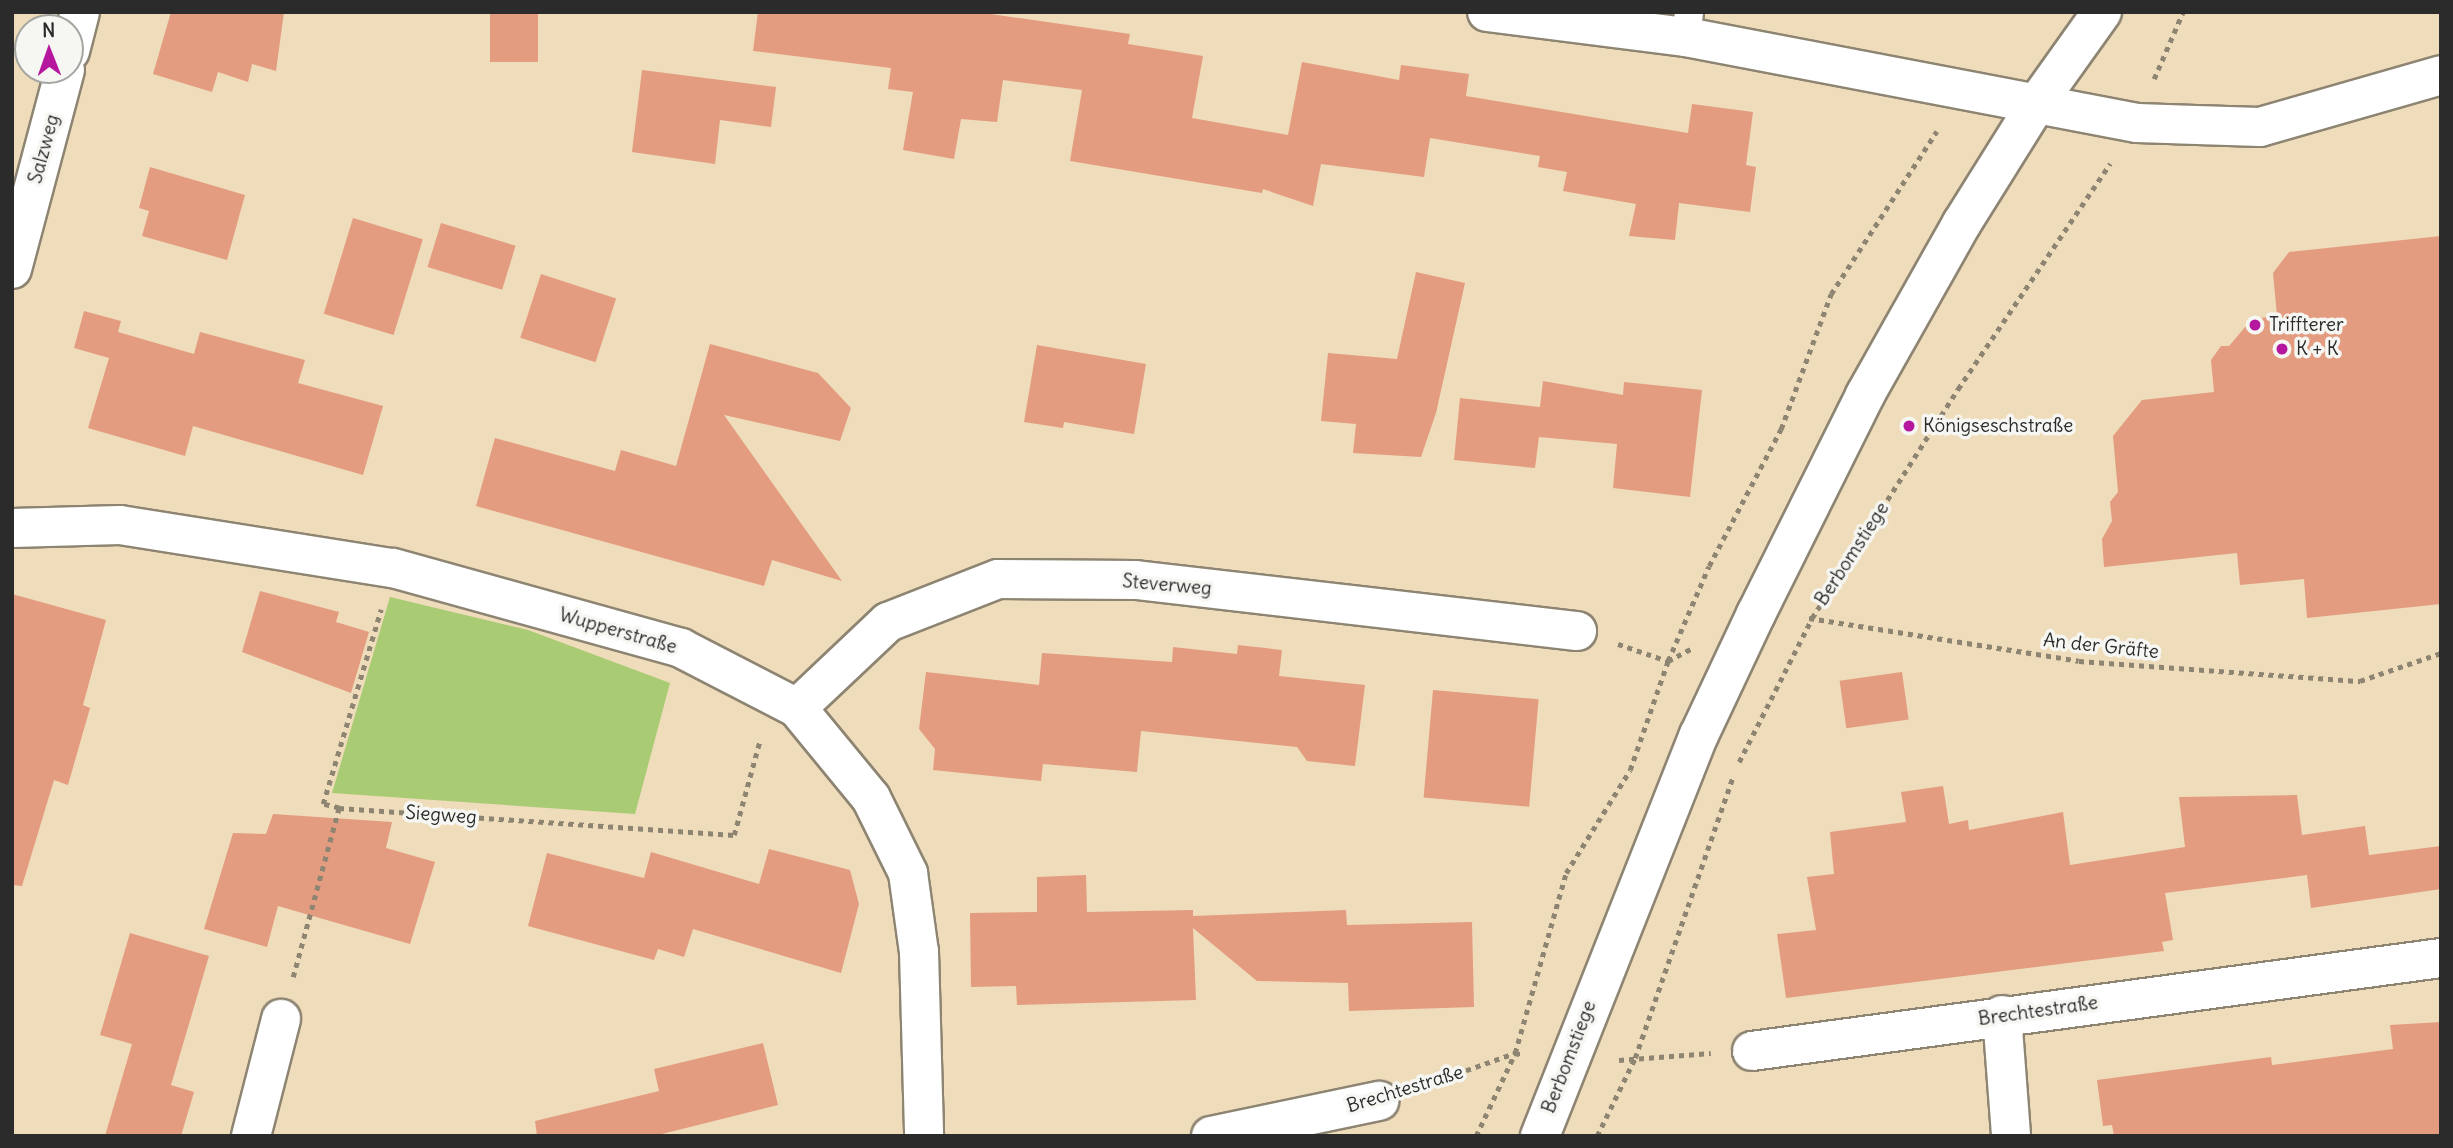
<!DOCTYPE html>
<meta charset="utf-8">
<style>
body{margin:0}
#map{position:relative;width:2453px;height:1148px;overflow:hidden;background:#efdcba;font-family:Delius,sans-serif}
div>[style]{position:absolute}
.green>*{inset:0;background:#a9cb74}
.building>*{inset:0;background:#e39c80;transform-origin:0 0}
.path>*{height:4.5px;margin-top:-2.25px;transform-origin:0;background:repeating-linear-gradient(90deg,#8d8472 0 5px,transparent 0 10px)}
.roads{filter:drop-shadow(2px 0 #8d8472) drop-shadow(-2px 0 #8d8472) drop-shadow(0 2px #8d8472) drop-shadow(0 -2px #8d8472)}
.service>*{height:28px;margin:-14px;padding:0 14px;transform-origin:14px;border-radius:14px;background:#fff}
.minor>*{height:38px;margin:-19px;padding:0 19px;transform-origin:19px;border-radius:19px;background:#fff}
.dots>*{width:19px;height:19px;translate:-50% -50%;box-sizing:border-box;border:4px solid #f6f6f2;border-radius:50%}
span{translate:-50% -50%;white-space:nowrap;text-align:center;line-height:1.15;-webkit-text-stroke:7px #f6f6f2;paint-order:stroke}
.street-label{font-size:19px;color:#2b2b2b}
.poi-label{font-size:19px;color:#2b2b2b}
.left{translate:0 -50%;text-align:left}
.frame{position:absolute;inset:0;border:14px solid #2b2b2b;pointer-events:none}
.north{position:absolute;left:14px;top:14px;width:70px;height:70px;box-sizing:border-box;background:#f6f6f2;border:2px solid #a5a5a2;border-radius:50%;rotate:359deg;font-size:19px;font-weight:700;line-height:28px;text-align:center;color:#2b2b2b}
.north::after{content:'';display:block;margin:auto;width:24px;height:32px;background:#b5179e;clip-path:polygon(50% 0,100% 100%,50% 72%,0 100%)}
</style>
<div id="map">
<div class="green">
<i style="clip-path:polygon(390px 597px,528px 630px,670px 683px,635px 814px,332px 793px)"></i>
</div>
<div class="building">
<i style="clip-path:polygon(171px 12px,284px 12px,276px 71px,252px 64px,248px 82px,218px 72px,212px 92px,153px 74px)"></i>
<i style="left:490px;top:12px;width:48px;height:50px"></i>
<i style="clip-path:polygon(758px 12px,977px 12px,1130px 34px,1128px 44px,1203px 56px,1192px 118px,1288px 135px,1302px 62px,1399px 80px,1401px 65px,1469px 74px,1466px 96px,1688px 133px,1692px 104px,1753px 112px,1746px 165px,1756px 167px,1750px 212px,1679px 203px,1675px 240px,1629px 236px,1636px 204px,1563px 191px,1567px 172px,1538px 167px,1540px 156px,1430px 138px,1424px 177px,1321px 164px,1313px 206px,1263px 189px,1262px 193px,1070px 161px,1082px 90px,1003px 80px,997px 122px,961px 119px,954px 159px,903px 150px,913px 92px,888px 89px,891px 68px,753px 51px)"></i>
<i style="clip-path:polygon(642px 70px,776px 87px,771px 127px,720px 120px,715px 164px,632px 152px)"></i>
<i style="clip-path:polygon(150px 167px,245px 195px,227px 260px,142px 236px,149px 211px,139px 208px)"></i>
<i style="left:353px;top:218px;width:73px;height:100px;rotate:17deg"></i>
<i style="left:441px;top:223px;width:78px;height:46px;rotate:17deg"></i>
<i style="clip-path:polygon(2441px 236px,2441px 604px,2307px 618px,2304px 579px,2240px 585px,2237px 553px,2104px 567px,2102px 539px,2112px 521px,2110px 502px,2118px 492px,2113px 436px,2142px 400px,2214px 392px,2211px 360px,2221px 346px,2229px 346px,2252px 319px,2277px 316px,2273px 273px,2289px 252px)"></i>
<i style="clip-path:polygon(1416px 272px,1465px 283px,1436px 413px,1421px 457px,1353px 453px,1356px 424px,1321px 421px,1328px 353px,1397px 359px)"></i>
<i style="left:541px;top:274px;width:79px;height:67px;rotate:18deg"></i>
<i style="clip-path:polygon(84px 311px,121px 321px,118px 332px,194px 354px,200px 332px,305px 360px,298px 383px,383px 406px,363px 475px,193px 426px,185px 456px,88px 428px,109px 358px,74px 348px)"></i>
<i style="clip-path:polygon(710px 344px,818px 373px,851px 408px,840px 441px,724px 415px,842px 581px,772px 560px,764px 586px,476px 506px,495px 438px,615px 471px,621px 450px,676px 466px)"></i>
<i style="clip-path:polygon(1037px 345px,1146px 364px,1134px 434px,1064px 422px,1063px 428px,1024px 422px)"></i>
<i style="clip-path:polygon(1543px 381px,1623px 395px,1624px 382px,1702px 390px,1690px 497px,1613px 488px,1617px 444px,1539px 437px,1535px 468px,1454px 460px,1460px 398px,1540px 407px)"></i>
<i style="clip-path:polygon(260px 591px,339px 612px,336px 622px,369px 632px,351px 693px,242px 652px)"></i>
<i style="clip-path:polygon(12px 594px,106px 620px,83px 705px,90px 708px,68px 785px,54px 780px,22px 886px,12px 885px)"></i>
<i style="clip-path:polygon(1238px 645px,1282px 650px,1279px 676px,1365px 685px,1355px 766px,1307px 761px,1297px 747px,1141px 731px,1137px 772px,1043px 764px,1041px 781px,933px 770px,935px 749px,919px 729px,926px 672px,1039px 685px,1042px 653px,1172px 662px,1173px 647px,1237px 654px)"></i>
<i style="left:1902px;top:672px;width:48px;height:63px;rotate:82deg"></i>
<i style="left:1433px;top:690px;width:106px;height:108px;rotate:5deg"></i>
<i style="clip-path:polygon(1943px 786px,1949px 824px,1968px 820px,1969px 830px,2063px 812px,2070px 865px,2185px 847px,2179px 797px,2297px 795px,2302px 835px,2365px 826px,2369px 855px,2441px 846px,2441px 889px,2311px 908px,2307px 875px,2165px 893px,2173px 940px,2162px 942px,2164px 951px,1786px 998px,1777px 934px,1816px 930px,1807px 877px,1834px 874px,1830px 832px,1906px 822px,1901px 792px)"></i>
<i style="clip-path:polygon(273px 814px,392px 822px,386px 848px,435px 862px,410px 944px,278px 906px,267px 947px,204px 929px,233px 833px,266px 834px)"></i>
<i style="clip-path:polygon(769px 849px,850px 870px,859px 904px,841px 973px,693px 929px,684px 957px,658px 949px,654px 960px,528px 926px,547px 853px,644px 878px,651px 852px,759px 884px)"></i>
<i style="clip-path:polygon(1086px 875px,1087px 912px,1193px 910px,1193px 916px,1346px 910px,1347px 925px,1472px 922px,1474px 1007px,1349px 1011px,1348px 983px,1257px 981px,1193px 928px,1196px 1000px,1017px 1005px,1016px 986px,971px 987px,970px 913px,1037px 912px,1037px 877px)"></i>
<i style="clip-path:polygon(130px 933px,209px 956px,171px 1085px,194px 1092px,181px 1136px,105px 1136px,132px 1044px,100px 1035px)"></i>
<i style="clip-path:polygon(2441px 1022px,2441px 1136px,2114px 1136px,2112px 1125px,2103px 1126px,2097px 1080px,2271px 1057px,2272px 1065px,2393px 1049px,2390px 1025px)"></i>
<i style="clip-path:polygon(763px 1043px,778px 1105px,654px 1136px,537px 1136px,535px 1121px,659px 1091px,654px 1069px)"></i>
</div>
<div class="path">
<i style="left:2154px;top:79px;width:73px;rotate:-66.6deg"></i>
<i style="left:1809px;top:618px;width:273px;rotate:9deg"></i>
<i style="left:2079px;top:661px;width:282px;rotate:4.1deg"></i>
<i style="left:2360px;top:681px;width:86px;rotate:-19.1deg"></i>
<i style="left:1618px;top:644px;width:53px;rotate:18.8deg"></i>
<i style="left:1668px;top:661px;width:26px;rotate:-28deg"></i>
<i style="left:1739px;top:762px;width:161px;rotate:-63.1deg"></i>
<i style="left:1812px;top:618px;width:272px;rotate:-57.5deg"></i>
<i style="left:1958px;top:389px;width:272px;rotate:-56deg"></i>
<i style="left:339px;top:808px;width:16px;rotate:-166deg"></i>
<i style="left:323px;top:804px;width:203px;rotate:-73.4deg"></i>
<i style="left:293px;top:977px;width:175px;rotate:-74.8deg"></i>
<i style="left:339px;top:808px;width:396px;rotate:3.9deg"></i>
<i style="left:734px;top:835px;width:98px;rotate:-74.7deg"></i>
<i style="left:1619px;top:1060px;width:92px;rotate:-4.4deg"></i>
<i style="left:1419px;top:1087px;width:102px;rotate:-19.5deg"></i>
<i style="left:1515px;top:1053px;width:9px;rotate:13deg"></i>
<i style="left:1476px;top:1136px;width:92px;rotate:-64.8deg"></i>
<i style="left:1515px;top:1053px;width:187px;rotate:-74.2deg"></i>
<i style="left:1566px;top:873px;width:121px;rotate:-58.1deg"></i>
<i style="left:1630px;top:770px;width:115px;rotate:-70.8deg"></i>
<i style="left:1668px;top:661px;width:103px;rotate:-66.7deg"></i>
<i style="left:1709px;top:566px;width:155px;rotate:-62.3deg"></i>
<i style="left:1781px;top:429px;width:144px;rotate:-69.7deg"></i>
<i style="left:1831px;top:294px;width:194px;rotate:-57deg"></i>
<i style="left:1597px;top:1136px;width:87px;rotate:-64deg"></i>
<i style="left:1635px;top:1058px;width:298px;rotate:-70.8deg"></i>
</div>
<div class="roads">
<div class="service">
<i style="left:1686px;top:37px;width:25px;rotate:-83deg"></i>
</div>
<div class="minor">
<i style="left:1487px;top:12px;width:201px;rotate:7.2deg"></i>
<i style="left:1686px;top:37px;width:459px;rotate:10.8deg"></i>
<i style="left:2137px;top:123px;width:123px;rotate:1.9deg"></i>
<i style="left:2260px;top:127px;width:188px;rotate:-16deg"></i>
<i style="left:70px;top:51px;width:40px;rotate:-75.6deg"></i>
<i style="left:12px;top:269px;width:206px;rotate:-75.1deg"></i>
<i style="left:12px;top:528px;width:108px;rotate:-1.6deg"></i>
<i style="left:120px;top:525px;width:276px;rotate:9deg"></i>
<i style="left:393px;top:568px;width:299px;rotate:15.5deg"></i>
<i style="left:681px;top:648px;width:131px;rotate:27.3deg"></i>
<i style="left:797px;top:708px;width:117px;rotate:50.6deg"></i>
<i style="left:871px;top:798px;width:84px;rotate:63.7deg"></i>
<i style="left:908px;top:873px;width:80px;rotate:82.1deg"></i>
<i style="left:919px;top:952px;width:184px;rotate:88.4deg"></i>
<i style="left:797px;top:708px;width:125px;rotate:-43.4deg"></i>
<i style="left:888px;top:622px;width:118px;rotate:-21.4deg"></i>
<i style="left:998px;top:579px;width:138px;rotate:0.4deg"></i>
<i style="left:1136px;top:580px;width:444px;rotate:6.6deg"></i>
<i style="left:2002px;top:1015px;width:121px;rotate:85.7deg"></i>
<i style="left:1752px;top:1051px;width:695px;rotate:-7.69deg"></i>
<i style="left:251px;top:1136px;width:121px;rotate:-75.6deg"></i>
<i style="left:1211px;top:1136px;width:172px;rotate:-11.8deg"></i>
<i style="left:1540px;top:1136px;width:431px;rotate:-68.4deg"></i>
<i style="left:1699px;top:735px;width:134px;rotate:-64.8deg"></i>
<i style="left:1756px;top:614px;width:245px;rotate:-63.5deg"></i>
<i style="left:1865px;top:395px;width:197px;rotate:-60.6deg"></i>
<i style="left:1962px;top:223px;width:142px;rotate:-58deg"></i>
<i style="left:2037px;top:103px;width:112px;rotate:-54.5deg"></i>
</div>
</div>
<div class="dots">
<i style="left:2255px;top:325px;background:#b5179e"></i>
<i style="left:2282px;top:349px;background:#b5179e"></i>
<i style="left:1909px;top:426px;background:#b5179e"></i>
</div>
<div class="street-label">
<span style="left:44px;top:149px;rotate:-75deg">Salzweg</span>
<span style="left:1852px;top:554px;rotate:-57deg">Berbomstiege</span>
<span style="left:1167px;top:585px;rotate:5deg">Steverweg</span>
<span style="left:618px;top:631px;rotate:16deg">Wupperstraße</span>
<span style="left:2101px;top:646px;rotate:6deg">An der Gräfte</span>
<span style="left:441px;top:815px;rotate:4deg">Siegweg</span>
<span style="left:2038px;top:1011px;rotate:-8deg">Brechtestraße</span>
<span style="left:1569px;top:1057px;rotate:-69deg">Berbomstiege</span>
<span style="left:1405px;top:1089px;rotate:-17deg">Brechtestraße</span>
</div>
<div class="poi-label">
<span class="left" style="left:2269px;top:325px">Triffterer</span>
<span class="left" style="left:2296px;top:349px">K + K</span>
<span class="left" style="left:1923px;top:426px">Königseschstraße</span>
</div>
<div class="frame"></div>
<div class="north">N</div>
</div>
